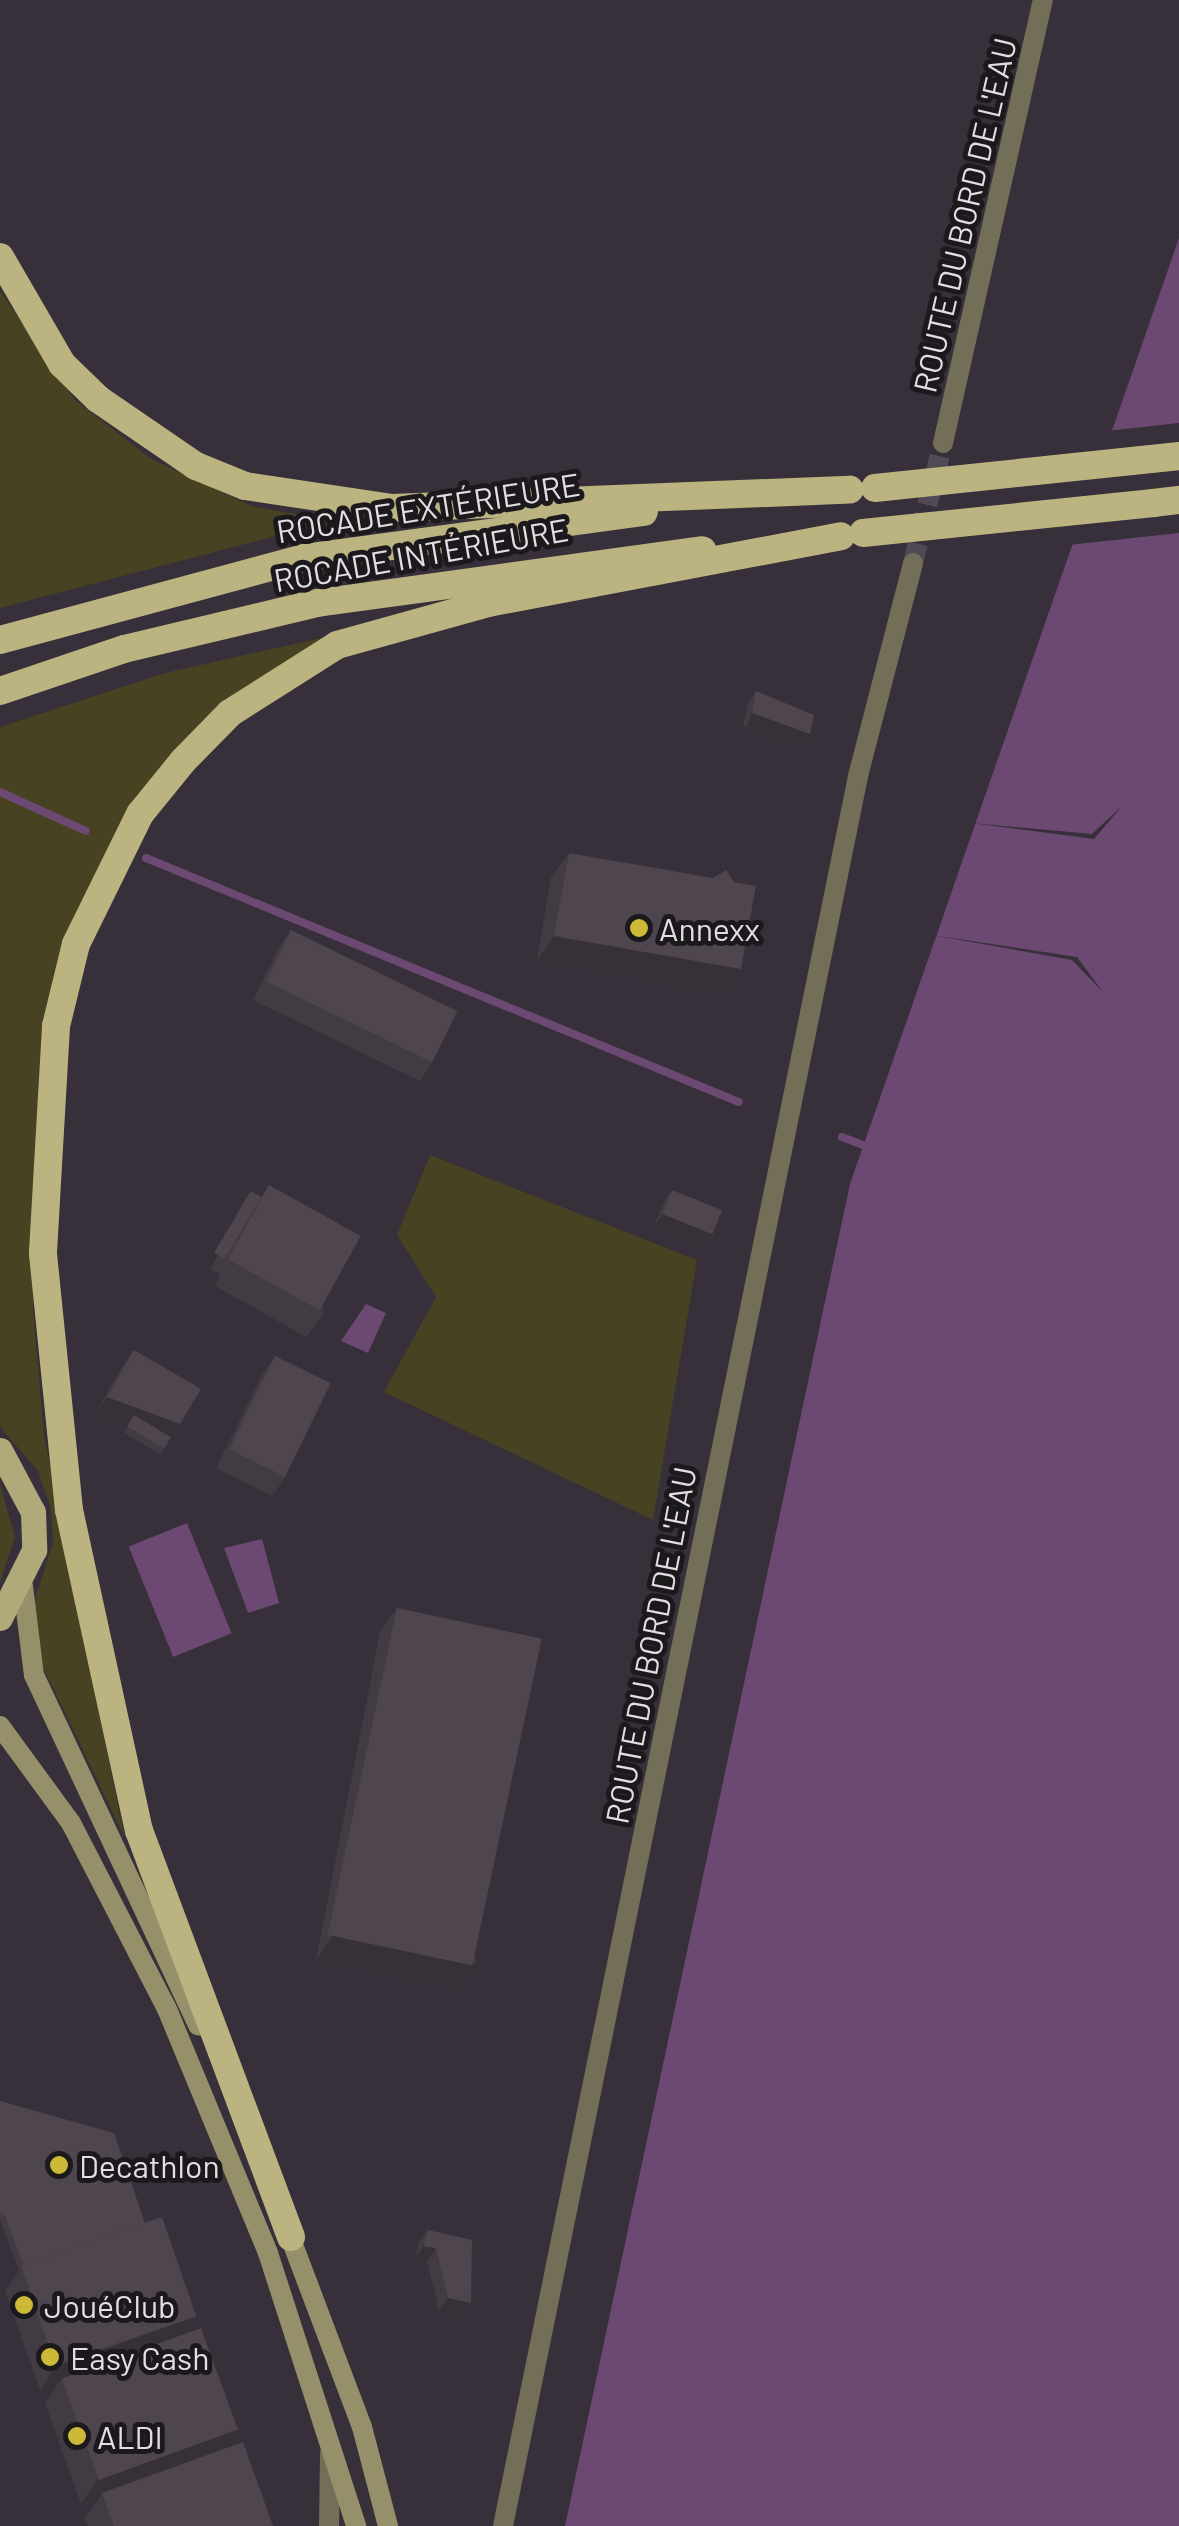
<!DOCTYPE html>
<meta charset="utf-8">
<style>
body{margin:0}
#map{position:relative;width:1179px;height:2526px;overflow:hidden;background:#372f39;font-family:Barlow,sans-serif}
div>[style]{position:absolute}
.green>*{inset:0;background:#474222}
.water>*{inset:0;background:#6b4972;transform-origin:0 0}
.pier>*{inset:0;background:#372f39}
.stream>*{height:8px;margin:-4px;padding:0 4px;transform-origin:4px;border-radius:4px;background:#6b4972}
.tertiary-tunnel>*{height:20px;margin-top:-10px;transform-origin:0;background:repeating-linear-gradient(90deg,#514953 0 20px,transparent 0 30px)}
.minor>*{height:20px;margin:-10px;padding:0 10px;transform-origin:10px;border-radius:10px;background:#726e57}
.tertiary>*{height:20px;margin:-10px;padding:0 10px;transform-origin:10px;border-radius:10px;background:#726e57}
.secondary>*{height:20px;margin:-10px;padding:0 10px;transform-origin:10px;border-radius:10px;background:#958f6a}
.primary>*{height:25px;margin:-12.5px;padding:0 12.5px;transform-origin:12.5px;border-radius:12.5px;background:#b0a979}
.trunk>*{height:28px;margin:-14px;padding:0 14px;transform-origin:14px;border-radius:14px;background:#bcb480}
.trunk-bridge>*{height:28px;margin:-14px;padding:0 14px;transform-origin:14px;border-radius:14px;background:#bcb480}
.wall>*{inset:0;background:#433b44}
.shaded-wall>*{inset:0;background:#373037;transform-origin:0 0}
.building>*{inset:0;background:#4e454f;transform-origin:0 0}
.dots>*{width:28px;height:28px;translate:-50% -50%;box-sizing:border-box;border:5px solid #1c191d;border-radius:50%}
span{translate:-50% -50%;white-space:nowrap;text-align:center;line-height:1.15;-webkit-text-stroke:10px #1c191d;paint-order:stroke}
.street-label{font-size:32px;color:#e3dee4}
.poi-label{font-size:32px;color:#e3dee4}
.left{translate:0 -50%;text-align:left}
</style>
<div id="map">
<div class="green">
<i style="clip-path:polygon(0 291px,75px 400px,151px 459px,251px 506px,334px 521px,0 608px)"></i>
<i style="clip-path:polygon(330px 636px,238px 691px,159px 768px,117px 830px,54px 980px,39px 1068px,33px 1311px,44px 1435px,124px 1836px,37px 1654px,31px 1611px,53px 1543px,51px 1509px,38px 1471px,0 1427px,0 727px,165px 673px)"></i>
<i style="clip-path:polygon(430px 1155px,697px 1260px,653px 1520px,384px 1392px,436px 1297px,397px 1235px)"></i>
<i style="clip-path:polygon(0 1484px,15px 1537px,0 1583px)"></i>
</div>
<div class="water">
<i style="clip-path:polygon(1179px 238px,1179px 2526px,565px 2526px,850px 1184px)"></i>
<i style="clip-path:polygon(366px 1304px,386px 1313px,368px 1353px,341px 1341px)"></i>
<i style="left:187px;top:1523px;width:119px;height:63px;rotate:68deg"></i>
<i style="clip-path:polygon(262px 1539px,279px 1603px,248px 1613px,224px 1548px)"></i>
</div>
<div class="pier">
<i style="clip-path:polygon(1179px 423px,1179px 533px,1068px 545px,1107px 431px)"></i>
<i style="clip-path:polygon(1122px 806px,1094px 839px,971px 823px,1092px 834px)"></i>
<i style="clip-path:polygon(932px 935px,1077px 957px,1103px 992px,1072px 960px)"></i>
</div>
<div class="stream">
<i style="left:0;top:792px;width:94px;rotate:24.4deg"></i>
<i style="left:146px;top:858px;width:641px;rotate:22.37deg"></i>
<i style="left:842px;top:1137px;width:30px;rotate:21deg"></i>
</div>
<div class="tertiary-tunnel">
<i style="left:913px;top:563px;width:124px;rotate:-76deg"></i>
</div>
<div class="minor">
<i style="left:329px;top:2526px;width:73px;rotate:-89.2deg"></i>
</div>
<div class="tertiary">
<i style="left:943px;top:443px;width:454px;rotate:-77.3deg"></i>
<i style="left:503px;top:2526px;width:1786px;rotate:-78.53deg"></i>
<i style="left:858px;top:776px;width:220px;rotate:-75.5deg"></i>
</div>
<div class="secondary">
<i style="left:23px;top:1586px;width:90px;rotate:83deg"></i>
<i style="left:34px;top:1675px;width:387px;rotate:64.9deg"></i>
<i style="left:0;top:1726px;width:120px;rotate:53.8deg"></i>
<i style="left:71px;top:1823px;width:209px;rotate:62.7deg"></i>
<i style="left:167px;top:2009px;width:264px;rotate:67.5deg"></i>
<i style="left:268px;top:2253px;width:287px;rotate:72.1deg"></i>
<i style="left:286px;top:2226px;width:215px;rotate:69.3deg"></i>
<i style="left:362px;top:2427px;width:102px;rotate:75.3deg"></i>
</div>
<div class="primary">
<i style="left:0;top:1450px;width:70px;rotate:62deg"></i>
<i style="left:33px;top:1512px;width:38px;rotate:88deg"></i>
<i style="left:34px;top:1550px;width:76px;rotate:116.6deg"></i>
</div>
<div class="trunk">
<i style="left:0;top:257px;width:124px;rotate:59.9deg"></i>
<i style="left:62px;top:364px;width:50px;rotate:44.2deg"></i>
<i style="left:98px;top:399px;width:119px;rotate:34.4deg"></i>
<i style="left:196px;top:466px;width:53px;rotate:22.2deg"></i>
<i style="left:245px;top:486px;width:149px;rotate:8.5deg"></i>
<i style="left:392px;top:508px;width:458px;rotate:-2.3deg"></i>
<i style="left:1153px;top:503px;width:26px;rotate:-7deg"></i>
<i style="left:0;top:640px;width:314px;rotate:-15.1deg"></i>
<i style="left:303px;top:558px;width:344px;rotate:-7.7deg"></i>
<i style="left:0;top:691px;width:131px;rotate:-18.7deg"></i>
<i style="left:124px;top:649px;width:198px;rotate:-13.4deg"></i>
<i style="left:317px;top:603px;width:389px;rotate:-7.8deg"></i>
<i style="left:291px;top:2237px;width:434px;rotate:-110.5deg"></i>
<i style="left:139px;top:1831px;width:329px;rotate:-102.3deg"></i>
<i style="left:69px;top:1510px;width:259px;rotate:-95.8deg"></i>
<i style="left:43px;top:1252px;width:226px;rotate:-86.7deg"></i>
<i style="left:56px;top:1026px;width:84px;rotate:-76.3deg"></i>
<i style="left:76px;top:944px;width:145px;rotate:-63.8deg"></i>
<i style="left:140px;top:814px;width:68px;rotate:-50.9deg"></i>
<i style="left:183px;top:761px;width:67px;rotate:-45.6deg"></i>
<i style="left:230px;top:713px;width:127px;rotate:-32.4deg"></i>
<i style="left:337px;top:645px;width:157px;rotate:-15.5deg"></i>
<i style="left:488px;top:603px;width:359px;rotate:-10.7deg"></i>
</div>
<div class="trunk-bridge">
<i style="left:875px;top:488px;width:306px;rotate:-6deg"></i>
<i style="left:863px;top:533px;width:292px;rotate:-5.9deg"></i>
</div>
<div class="wall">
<i style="clip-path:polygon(756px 691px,810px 734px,801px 747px,743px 726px,748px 704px)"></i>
<i style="clip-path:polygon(569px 853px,741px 969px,724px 994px,537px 960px,551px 877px)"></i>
<i style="clip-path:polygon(291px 930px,433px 1062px,420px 1081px,253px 1000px,278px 949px)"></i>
<i style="clip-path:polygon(269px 1185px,324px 1313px,306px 1337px,215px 1286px,220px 1274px,211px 1269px,242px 1204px,251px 1191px,261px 1197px)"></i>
<i style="clip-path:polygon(672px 1190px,712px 1233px,703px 1245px,654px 1226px,663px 1203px)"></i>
<i style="clip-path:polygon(134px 1350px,180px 1424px,160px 1454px,124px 1433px,127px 1428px,94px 1415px,121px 1369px)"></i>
<i style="clip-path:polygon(275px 1356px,286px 1477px,272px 1496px,216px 1468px,262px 1375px)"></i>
<i style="clip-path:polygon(397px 1608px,477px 1964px,460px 1988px,316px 1960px,380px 1632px)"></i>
<i style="clip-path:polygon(0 2101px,145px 2223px,197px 2316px,184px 2334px,224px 2449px,273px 2526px,88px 2526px,85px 2518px,100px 2497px,81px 2504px,45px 2403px,58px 2384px,40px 2390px,5px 2291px,19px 2271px,0 2220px)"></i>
<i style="clip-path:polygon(428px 2230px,471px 2303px,462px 2316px,439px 2311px,427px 2261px,415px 2258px,419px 2242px)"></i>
</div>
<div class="shaded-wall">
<i style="left:752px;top:713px;width:62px;height:16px;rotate:20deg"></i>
<i style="clip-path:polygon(554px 936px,741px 969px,724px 994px,537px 960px)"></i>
<i style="clip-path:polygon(663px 1214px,712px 1233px,703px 1245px,654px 1226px)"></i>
<i style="clip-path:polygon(107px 1397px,180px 1424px,167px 1443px,128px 1426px,127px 1428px,94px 1415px)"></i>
<i style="clip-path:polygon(333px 1936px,477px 1964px,460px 1988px,316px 1960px)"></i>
<i style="clip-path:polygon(424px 2246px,436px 2248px,427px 2261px,415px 2258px)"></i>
<i style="clip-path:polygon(448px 2298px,471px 2303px,462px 2316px,439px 2311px)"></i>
<i style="clip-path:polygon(197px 2316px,180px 2341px,62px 2379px,58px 2384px,40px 2390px,57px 2366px)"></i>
<i style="clip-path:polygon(238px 2429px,221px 2453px,102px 2493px,100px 2497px,81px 2504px,98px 2479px)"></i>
</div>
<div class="building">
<i style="clip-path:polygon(756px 691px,814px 715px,810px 734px,752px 713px)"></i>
<i style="clip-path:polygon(569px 853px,713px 878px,726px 870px,734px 882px,756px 886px,741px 969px,554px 936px)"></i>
<i style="left:291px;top:930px;width:185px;height:57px;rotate:26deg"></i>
<i style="left:269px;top:1185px;width:105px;height:85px;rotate:29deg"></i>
<i style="left:672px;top:1190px;width:54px;height:26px;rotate:22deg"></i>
<i style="left:251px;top:1191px;width:12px;height:72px;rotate:31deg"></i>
<i style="clip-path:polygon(134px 1350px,201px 1389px,180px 1424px,107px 1397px)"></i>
<i style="left:275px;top:1356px;width:62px;height:104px;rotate:26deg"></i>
<i style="left:134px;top:1415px;width:43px;height:13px;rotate:31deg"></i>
<i style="left:397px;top:1608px;width:148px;height:334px;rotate:12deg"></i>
<i style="clip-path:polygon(0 2101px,114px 2133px,145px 2223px,24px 2266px,4px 2214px,0 2212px)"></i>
<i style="left:162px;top:2217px;width:105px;height:149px;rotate:71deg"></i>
<i style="clip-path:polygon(428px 2230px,472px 2240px,471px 2303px,448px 2298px,436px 2248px,424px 2246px)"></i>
<i style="left:201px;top:2328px;width:108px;height:148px;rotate:70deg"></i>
<i style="clip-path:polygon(243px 2442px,273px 2526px,114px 2526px,102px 2493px)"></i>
</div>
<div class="dots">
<i style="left:639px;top:928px;background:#ccb938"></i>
<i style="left:59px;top:2165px;background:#ccb938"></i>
<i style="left:24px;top:2305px;background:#ccb938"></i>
<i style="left:50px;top:2357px;background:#ccb938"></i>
<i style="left:77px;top:2436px;background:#ccb938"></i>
</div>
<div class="street-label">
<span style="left:964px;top:215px;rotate:-77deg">ROUTE DU BORD DE L'EAU</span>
<span style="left:428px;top:507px;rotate:-9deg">ROCADE EXTÉRIEURE</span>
<span style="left:421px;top:554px;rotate:-10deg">ROCADE INTÉRIEURE</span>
<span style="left:650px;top:1645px;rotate:-79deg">ROUTE DU BORD DE L'EAU</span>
</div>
<div class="poi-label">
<span class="left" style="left:659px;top:928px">Annexx</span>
<span class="left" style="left:79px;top:2165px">Decathlon</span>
<span class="left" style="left:44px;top:2305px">JouéClub</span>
<span class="left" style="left:70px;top:2357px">Easy Cash</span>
<span class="left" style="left:97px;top:2436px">ALDI</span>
</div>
</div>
